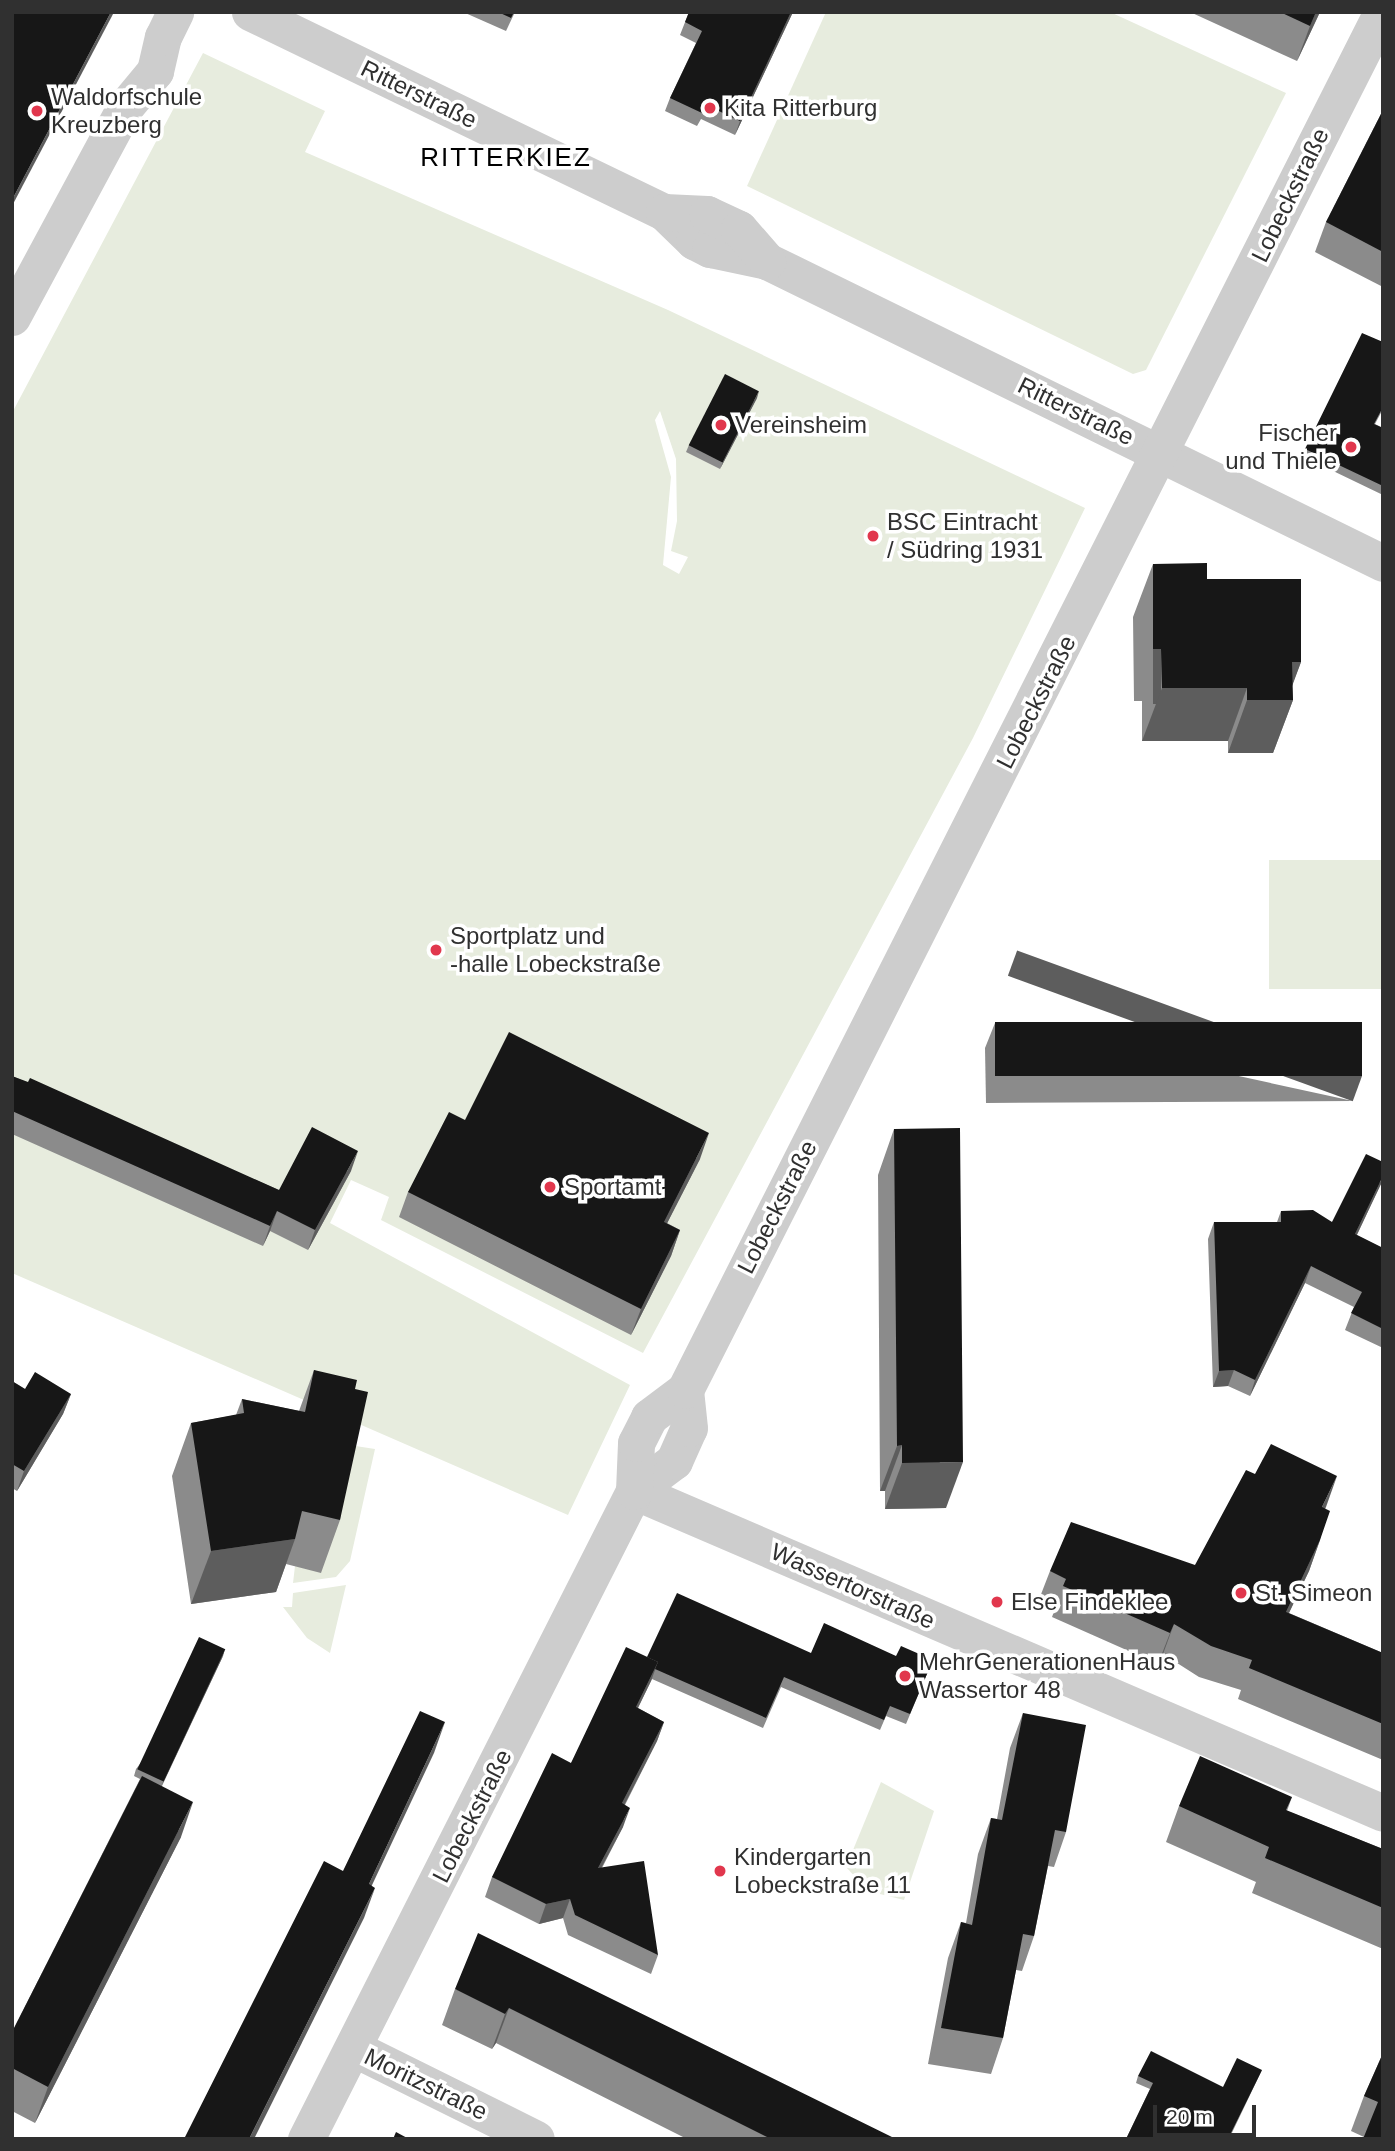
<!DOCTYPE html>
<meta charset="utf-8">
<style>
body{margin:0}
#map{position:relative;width:1395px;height:2151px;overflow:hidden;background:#fff;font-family:Arial,sans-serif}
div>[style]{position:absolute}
.green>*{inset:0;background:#e7ecde;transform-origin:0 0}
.minor>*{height:37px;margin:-18.5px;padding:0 18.5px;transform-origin:18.5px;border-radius:18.5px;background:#cdcdcd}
.wall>*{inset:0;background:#8b8b8b}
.shaded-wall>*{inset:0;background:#5d5d5d;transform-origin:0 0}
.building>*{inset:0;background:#171717;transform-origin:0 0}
.dots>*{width:19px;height:19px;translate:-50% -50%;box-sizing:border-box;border:4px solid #fff;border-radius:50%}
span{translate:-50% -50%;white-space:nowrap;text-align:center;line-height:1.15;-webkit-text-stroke:7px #fff;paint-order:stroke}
.street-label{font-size:24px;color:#303030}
.poi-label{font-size:24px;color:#303030}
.left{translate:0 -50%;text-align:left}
.right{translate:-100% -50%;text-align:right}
.neighbourhood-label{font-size:26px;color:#000;letter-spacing:2px}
.frame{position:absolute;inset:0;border:14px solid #303030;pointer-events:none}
.scale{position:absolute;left:1153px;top:2105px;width:103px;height:32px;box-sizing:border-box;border:4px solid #303030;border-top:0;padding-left:9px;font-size:21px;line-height:24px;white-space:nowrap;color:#303030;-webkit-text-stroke:5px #fff;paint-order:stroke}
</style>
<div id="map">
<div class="green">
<i style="clip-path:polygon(826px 12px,1110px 12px,1286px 93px,1146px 370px,1133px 374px,747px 186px)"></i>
<i style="clip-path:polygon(evenodd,203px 53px,325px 111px,305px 152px,668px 310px,1085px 508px,973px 738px,643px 1353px,381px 1220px,389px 1197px,351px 1180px,330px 1223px,630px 1385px,568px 1515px,12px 1273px,12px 413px,203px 53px,660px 411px,676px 459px,677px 521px,671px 551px,688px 557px,679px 574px,663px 565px,671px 477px,655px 420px,660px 411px)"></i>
<i style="left:1383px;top:860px;width:129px;height:114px;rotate:90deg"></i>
<i style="clip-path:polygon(349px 1445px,375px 1449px,350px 1561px,336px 1577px,293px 1583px,295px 1566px,321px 1572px)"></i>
<i style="clip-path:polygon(346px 1585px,330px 1653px,307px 1638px,283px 1607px,292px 1607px,293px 1593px)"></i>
<i style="clip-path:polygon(881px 1782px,934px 1811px,904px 1900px,868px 1891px,846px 1867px)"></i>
</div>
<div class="minor">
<i style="left:250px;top:12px;width:460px;rotate:25.8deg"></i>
<i style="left:664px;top:212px;width:42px;rotate:44deg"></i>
<i style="left:694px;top:241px;width:18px;rotate:27deg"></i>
<i style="left:710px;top:249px;width:58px;rotate:11.9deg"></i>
<i style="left:767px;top:261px;width:686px;rotate:26.12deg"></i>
<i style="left:664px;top:212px;width:43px;rotate:2.7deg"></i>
<i style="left:707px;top:214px;width:35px;rotate:25deg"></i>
<i style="left:739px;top:229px;width:43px;rotate:48.8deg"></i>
<i style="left:12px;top:317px;width:238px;rotate:-61.7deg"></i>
<i style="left:125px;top:107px;width:47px;rotate:-50.2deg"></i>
<i style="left:155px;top:71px;width:35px;rotate:-77deg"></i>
<i style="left:163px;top:37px;width:28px;rotate:-64deg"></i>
<i style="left:634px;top:1491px;width:815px;rotate:23.26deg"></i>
<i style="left:634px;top:1491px;width:50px;rotate:-36.9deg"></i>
<i style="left:674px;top:1461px;width:36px;rotate:-66deg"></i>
<i style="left:689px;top:1428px;width:38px;rotate:-96deg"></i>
<i style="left:353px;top:2048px;width:204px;rotate:26.4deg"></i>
<i style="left:306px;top:2139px;width:726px;rotate:-63.15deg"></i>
<i style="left:634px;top:1491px;width:48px;rotate:-87.6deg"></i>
<i style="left:636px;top:1443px;width:29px;rotate:-63deg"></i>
<i style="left:649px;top:1417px;width:45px;rotate:-36.9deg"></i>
<i style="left:685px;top:1390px;width:1544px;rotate:-63.17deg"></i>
</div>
<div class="wall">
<i style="clip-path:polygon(463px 12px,515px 12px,506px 31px)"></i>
<i style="clip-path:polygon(689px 12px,793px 12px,735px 135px,701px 119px,697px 126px,665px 111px,670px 98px,696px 43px,680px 35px)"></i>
<i style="clip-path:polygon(1190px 12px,1320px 12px,1297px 61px)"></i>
<i style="clip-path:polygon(1383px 110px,1383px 287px,1315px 252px,1326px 222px)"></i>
<i style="clip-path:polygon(757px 398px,720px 469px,686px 452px,689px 445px)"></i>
<i style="clip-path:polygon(1383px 409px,1375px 424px,1383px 428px,1383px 495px,1302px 456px,1305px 449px)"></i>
<i style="clip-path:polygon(1153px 564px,1207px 579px,1301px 662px,1292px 685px,1293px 700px,1273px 753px,1228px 753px,1228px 741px,1142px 741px,1142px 701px,1134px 701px,1133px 617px)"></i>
<i style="clip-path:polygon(995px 1023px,1353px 1101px,986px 1103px,985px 1048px)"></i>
<i style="clip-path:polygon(12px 1076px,279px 1190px,351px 1171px,308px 1250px,270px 1231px,263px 1246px,12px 1134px)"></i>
<i style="clip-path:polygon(465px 1120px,700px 1159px,667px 1223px,680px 1230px,671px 1256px,631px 1335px,399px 1217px,408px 1192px)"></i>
<i style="clip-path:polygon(894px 1129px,946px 1508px,885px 1509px,885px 1491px,880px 1491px,878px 1175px)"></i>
<i style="clip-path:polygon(1382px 1181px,1357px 1235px,1383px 1248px,1383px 1348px,1345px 1330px,1354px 1307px,1305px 1283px,1250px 1396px,1228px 1386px,1213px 1387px,1208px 1239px,1214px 1222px,1277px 1222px,1281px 1211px,1332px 1222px)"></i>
<i style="clip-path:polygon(314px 1370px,355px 1389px,340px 1520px,321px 1573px,286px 1564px,276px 1592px,191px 1604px,172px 1476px,191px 1423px,236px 1415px,242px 1399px,299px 1411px)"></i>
<i style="clip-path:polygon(12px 1381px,25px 1389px,71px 1394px,63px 1414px,17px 1491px,12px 1488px)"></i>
<i style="clip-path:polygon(1325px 1508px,1320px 1540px,1309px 1571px,1289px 1613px,1383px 1653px,1383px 1760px,1238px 1699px,1241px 1690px,1199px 1677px,1163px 1654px,1158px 1664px,1052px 1617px,1055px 1609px,1038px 1602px,1050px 1571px,1195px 1565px)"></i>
<i style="clip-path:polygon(811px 1653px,896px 1656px,929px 1669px,906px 1724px,886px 1716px,880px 1730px,781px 1687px,763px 1728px,652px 1679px,638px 1708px,664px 1722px,657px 1741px,625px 1805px,623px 1827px,602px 1868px,658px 1955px,651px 1974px,568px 1935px,563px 1918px,539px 1924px,485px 1897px,492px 1877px,571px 1763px,647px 1657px)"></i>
<i style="clip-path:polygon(223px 1656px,162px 1786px,181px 1837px,35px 2123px,12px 2111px,12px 2032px,140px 1779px,134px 1776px,136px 1769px)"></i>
<i style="clip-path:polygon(1023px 1713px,1066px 1832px,1054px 1867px,1048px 1866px,1034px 1936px,1022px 1971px,1016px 1970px,1003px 2038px,991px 2074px,928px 2064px,948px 1958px,961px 1922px,966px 1923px,978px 1854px,991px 1818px,997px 1819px,1010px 1748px)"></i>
<i style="clip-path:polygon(1292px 1797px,1287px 1811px,1383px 1849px,1383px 1949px,1252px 1893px,1256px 1882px,1166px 1842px,1179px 1806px)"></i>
<i style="clip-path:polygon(455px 1989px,896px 2139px,687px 2139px,496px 2043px,492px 2049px,442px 2025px)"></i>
<i style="clip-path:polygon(1383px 2053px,1383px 2139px,1364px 2137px,1351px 2131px,1364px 2096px)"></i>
<i style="clip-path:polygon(1262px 2070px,1229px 2139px,1126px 2139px,1150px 2089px,1136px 2083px,1138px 2076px,1223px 2087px)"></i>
</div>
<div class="shaded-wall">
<i style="clip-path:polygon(111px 12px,114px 12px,112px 16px,12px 206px,12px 200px)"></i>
<i style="clip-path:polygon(791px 12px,793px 12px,735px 135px,740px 121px)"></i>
<i style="clip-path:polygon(1316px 12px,1320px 12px,1297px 61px,1310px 26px)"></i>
<i style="clip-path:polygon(759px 391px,757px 398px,720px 469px,723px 462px)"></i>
<i style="left:1153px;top:649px;width:8px;height:55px"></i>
<i style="clip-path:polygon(1292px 662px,1301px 662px,1287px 700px,1293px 700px,1273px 753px,1228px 753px,1247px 700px)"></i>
<i style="clip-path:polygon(1162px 688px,1247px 688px,1228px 741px,1142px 741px)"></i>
<i style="left:1362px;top:1076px;width:27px;height:367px;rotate:110deg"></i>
<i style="clip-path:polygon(709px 1133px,700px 1159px,655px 1247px,664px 1222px)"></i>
<i style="clip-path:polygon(358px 1151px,351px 1171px,308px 1250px,315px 1230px)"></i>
<i style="clip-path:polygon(1383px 1176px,1383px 1180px,1349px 1251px,1355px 1234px)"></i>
<i style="clip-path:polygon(277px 1211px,270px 1231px,263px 1246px,270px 1226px)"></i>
<i style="clip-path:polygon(680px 1230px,671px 1256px,631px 1335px,641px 1309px)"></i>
<i style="clip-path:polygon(1311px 1266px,1305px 1283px,1250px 1396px,1255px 1380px)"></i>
<i style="clip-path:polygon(1234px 1370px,1228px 1386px,1213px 1387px,1219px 1371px)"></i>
<i style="clip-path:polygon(71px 1394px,63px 1414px,17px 1491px,24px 1471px)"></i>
<i style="clip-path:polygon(902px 1445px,885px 1491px,880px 1491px,897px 1446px)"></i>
<i style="clip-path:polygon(963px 1462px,946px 1508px,885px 1509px,902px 1463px)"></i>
<i style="clip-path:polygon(1337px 1476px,1326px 1507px,1311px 1538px,1322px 1507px)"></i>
<i style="clip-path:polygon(295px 1539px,276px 1592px,191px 1604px,211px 1551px)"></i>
<i style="clip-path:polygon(1320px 1540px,1309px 1571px,1275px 1642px,1286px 1612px)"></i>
<i style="clip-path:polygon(1174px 1624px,1163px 1654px,1158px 1664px,1170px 1633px)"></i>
<i style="clip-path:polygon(225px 1649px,223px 1656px,160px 1789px,163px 1782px)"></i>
<i style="clip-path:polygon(658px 1662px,651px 1681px,629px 1726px,636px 1707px)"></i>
<i style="clip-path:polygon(445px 1722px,434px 1753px,358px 1915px,369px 1884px)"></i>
<i style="clip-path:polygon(664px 1722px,657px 1741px,615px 1823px,622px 1803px)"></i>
<i style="clip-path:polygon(193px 1802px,181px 1837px,35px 2123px,48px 2087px)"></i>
<i style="clip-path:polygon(630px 1808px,623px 1827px,591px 1887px,598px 1868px)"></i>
<i style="clip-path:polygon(375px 1888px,364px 1918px,254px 2139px,249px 2139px)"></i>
<i style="clip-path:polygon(570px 1899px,563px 1918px,539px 1924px,546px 1904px)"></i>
<i style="clip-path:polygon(509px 2008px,496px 2043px,492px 2049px,505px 2014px)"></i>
</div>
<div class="building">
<i style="clip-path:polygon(12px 12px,111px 12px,12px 200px)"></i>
<i style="clip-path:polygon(498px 12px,514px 12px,511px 18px)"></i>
<i style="clip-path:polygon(689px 12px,791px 12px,740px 121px,706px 105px,702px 113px,670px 98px,702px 31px,685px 22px)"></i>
<i style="clip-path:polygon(1280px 12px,1316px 12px,1310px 26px)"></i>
<i style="clip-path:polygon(1383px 110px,1383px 252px,1326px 222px)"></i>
<i style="clip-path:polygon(1362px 333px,1383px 342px,1383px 407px,1374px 424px,1383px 428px,1383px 486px,1305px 449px)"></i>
<i style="left:725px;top:374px;width:38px;height:80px;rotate:27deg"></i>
<i style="clip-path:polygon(1207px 563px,1207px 579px,1301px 579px,1301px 662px,1292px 662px,1293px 700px,1247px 700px,1247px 688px,1162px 688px,1161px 649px,1153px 649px,1153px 564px)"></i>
<i style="left:1362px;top:1022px;width:54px;height:367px;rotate:90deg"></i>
<i style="clip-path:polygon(509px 1032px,709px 1133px,664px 1222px,680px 1230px,641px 1309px,408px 1192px,449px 1112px,465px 1120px)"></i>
<i style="clip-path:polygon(12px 1076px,28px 1082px,30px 1078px,279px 1190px,312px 1127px,358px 1151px,315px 1230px,277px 1211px,270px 1226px,12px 1111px)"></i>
<i style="clip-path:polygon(960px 1128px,963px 1462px,902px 1463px,902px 1445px,897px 1446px,894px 1129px)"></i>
<i style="clip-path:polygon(1366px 1154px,1383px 1162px,1383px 1176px,1355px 1234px,1383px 1248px,1383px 1329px,1351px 1313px,1362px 1292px,1311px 1266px,1255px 1380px,1234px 1370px,1219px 1371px,1214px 1222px,1281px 1222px,1281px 1211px,1313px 1210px,1332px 1222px)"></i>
<i style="clip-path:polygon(314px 1370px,357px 1380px,355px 1389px,368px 1392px,340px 1520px,302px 1511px,295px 1539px,211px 1551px,191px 1423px,244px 1413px,242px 1399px,305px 1412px)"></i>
<i style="clip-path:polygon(35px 1372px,71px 1394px,24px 1471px,12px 1464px,12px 1381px,25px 1389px)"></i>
<i style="clip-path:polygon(1271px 1444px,1337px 1476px,1322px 1507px,1330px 1511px,1320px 1540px,1286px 1612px,1383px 1653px,1383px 1724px,1249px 1668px,1252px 1660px,1211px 1646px,1174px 1624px,1170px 1633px,1063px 1586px,1066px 1579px,1050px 1571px,1071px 1522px,1195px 1565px,1246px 1470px,1255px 1474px)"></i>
<i style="clip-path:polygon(677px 1593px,811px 1653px,824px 1623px,896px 1656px,901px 1646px,933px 1660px,910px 1714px,890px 1706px,884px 1720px,784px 1677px,766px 1718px,655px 1669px,658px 1662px,647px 1657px)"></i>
<i style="left:199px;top:1637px;width:29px;height:146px;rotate:25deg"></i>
<i style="clip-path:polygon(626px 1647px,658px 1662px,636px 1707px,664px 1722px,622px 1803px,630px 1808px,598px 1868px,644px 1861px,658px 1955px,575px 1915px,570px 1899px,546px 1904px,492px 1877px,552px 1753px,571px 1763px)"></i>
<i style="clip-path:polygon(420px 1711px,445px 1722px,369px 1884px,375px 1888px,249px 2139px,184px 2139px,324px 1861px,343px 1871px)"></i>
<i style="clip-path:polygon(1023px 1713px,1086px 1725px,1066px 1832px,1055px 1830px,1034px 1936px,1023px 1934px,1003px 2038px,941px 2028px,961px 1922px,972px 1925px,991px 1818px,1002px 1820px)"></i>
<i style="clip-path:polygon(1200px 1756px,1292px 1797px,1286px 1810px,1383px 1849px,1383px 1908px,1265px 1858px,1269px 1847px,1179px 1806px)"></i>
<i style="clip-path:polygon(142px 1776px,193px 1802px,48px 2087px,12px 2068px,12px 2032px)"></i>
<i style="clip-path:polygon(478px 1933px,896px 2139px,771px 2139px,509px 2008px,505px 2014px,455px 1989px)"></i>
<i style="clip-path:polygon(1151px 2051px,1223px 2087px,1237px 2058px,1262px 2070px,1228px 2139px,1126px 2139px,1153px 2083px,1138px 2076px)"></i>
<i style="clip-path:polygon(1383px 2053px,1383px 2139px,1363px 2139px,1378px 2102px,1364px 2096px)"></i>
<i style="clip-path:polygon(396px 2132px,409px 2139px,393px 2139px)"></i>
</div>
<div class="dots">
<i style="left:710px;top:108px;background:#e1374d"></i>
<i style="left:37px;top:111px;background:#e1374d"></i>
<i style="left:721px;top:425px;background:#e1374d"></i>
<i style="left:1351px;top:447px;background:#e1374d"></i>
<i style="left:873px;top:536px;background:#e1374d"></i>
<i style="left:436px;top:950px;background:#e1374d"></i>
<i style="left:550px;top:1187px;background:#e1374d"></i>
<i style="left:1241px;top:1593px;background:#e1374d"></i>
<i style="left:997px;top:1602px;background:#e1374d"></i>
<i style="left:905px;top:1676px;background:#e1374d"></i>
<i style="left:720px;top:1871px;background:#e1374d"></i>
</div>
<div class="street-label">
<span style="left:419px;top:94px;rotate:26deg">Ritterstraße</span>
<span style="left:1290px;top:195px;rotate:-64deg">Lobeckstraße</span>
<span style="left:1076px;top:411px;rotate:26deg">Ritterstraße</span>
<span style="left:1036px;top:702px;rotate:-63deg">Lobeckstraße</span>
<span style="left:777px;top:1207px;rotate:-63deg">Lobeckstraße</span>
<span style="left:853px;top:1586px;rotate:24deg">Wassertorstraße</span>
<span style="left:472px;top:1816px;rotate:-63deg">Lobeckstraße</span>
<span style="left:426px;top:2084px;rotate:26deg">Moritzstraße</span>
</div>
<div class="poi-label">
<span class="left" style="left:51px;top:111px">Waldorfschule<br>Kreuzberg</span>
<span class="left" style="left:724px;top:108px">Kita Ritterburg</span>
<span class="left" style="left:735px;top:425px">Vereinsheim</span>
<span class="right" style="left:1337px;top:447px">Fischer<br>und Thiele</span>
<span class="left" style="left:887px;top:536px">BSC Eintracht<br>/ Südring 1931</span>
<span class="left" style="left:450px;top:950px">Sportplatz und<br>-halle Lobeckstraße</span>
<span class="left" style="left:564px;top:1187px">Sportamt</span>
<span class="left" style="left:1255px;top:1593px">St. Simeon</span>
<span class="left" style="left:1011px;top:1602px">Else Findeklee</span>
<span class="left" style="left:919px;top:1676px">MehrGenerationenHaus<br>Wassertor 48</span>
<span class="left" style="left:734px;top:1871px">Kindergarten<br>Lobeckstraße 11</span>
</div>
<div class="neighbourhood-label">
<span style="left:506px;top:158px">RITTERKIEZ</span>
</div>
<div class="frame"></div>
<div class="scale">20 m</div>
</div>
